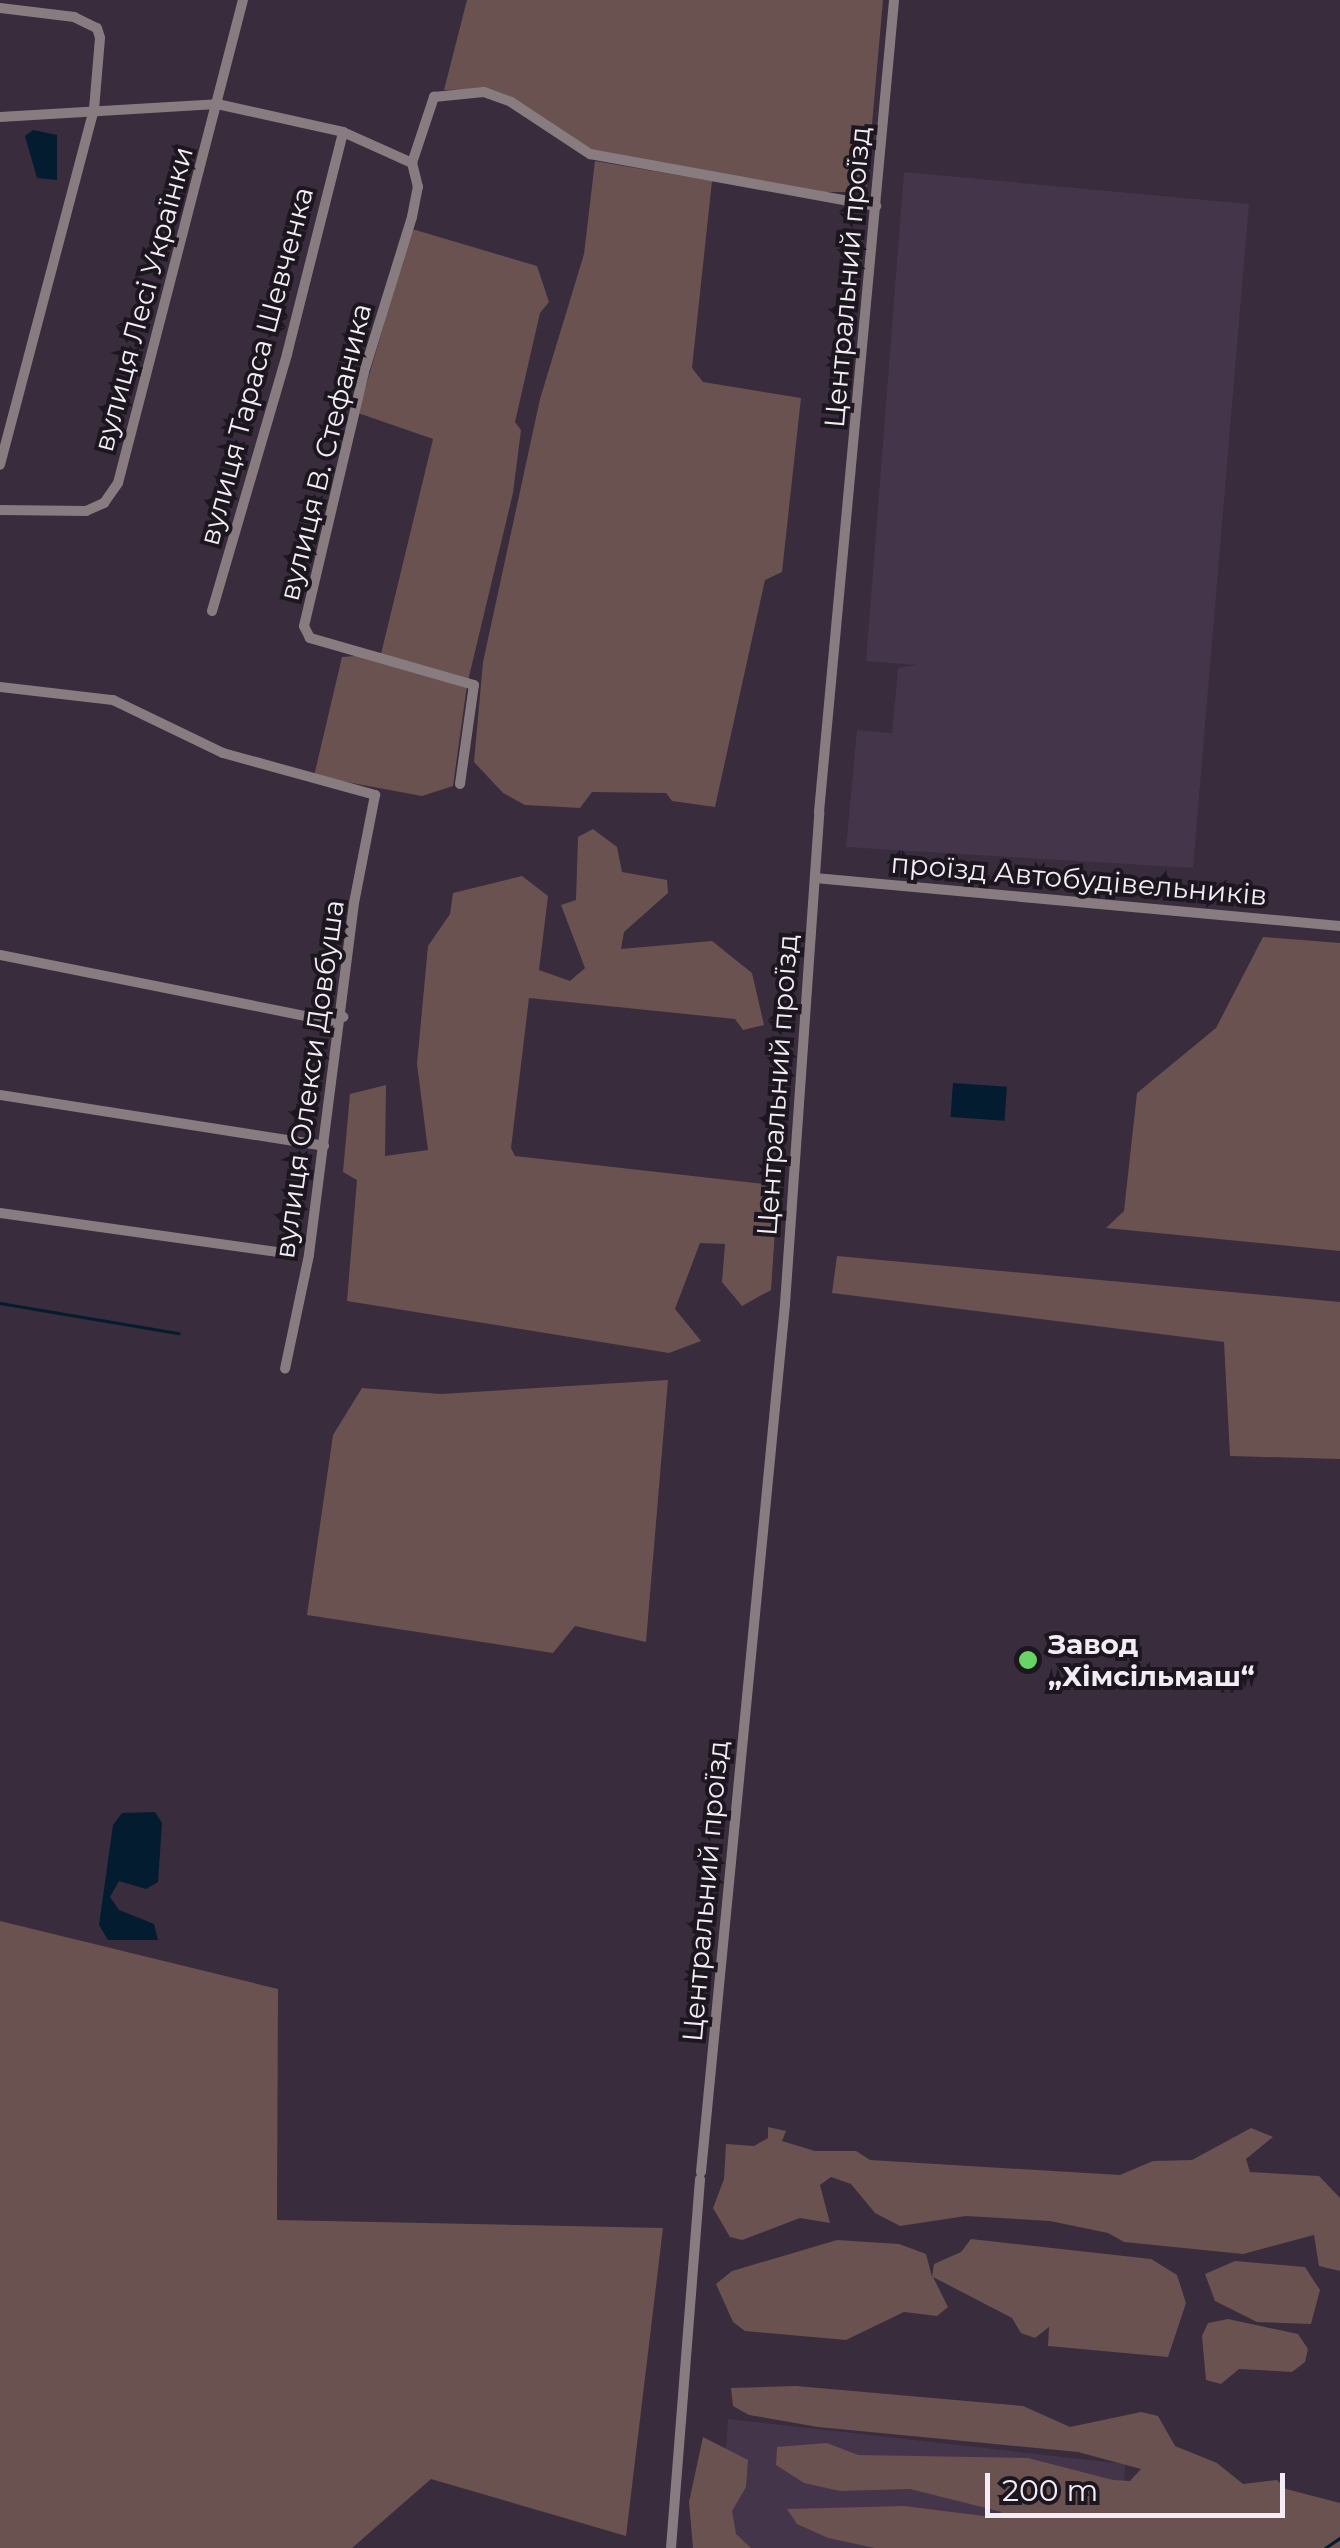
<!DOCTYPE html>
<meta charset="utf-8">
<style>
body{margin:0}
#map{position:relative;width:1340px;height:2548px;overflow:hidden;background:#382c3d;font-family:Montserrat,sans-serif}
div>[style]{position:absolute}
.built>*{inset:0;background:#44354a}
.green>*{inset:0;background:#6a5250}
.water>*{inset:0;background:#041c2f;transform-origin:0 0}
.stream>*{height:2.5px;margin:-1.25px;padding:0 1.25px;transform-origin:1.25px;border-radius:1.25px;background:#041c2f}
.minor>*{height:10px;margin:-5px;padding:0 5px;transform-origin:5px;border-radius:5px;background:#887c81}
.dots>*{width:28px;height:28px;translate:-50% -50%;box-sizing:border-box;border:5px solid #1c171f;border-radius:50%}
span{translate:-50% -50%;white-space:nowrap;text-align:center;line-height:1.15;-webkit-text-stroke:8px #1c171f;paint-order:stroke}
.street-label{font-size:28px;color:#f3ebf6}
.poi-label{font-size:28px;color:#f3ebf6;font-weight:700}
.left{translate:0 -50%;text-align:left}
.scale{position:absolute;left:985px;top:2473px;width:300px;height:45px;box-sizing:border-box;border:5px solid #f3ebf6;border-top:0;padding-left:12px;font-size:30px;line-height:35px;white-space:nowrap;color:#f3ebf6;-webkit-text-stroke:8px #1c171f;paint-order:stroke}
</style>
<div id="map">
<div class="built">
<i style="clip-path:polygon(904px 172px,1249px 204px,1193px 868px,846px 847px,857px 730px,892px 733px,898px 668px,917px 665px,866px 661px)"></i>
<i style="clip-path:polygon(728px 2419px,1125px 2464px,1122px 2548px,719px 2548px)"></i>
</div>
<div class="green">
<i style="clip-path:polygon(467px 0,883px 0,866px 192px,824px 192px,592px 150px,514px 99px,486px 89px,444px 90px)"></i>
<i style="clip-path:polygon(595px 161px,712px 181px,692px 368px,703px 382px,801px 398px,782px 572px,765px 580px,715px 807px,672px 801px,666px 793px,592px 792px,580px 808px,525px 805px,503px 793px,474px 762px,483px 662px,540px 399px,584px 254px)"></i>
<i style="clip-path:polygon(412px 229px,537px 266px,549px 302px,540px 313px,515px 422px,521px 430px,513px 493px,467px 685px,453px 786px,422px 796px,314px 776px,342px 657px,381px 654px,433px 439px,358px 413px)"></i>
<i style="clip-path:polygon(593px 829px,617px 847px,622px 872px,667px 880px,668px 893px,624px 932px,621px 949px,712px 941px,752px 973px,764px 1025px,743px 1030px,735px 1019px,529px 998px,511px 1148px,515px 1156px,764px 1184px,777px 1201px,771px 1290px,742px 1306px,722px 1282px,725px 1244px,700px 1243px,675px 1309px,701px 1341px,669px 1353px,347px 1301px,357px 1180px,343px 1172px,350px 1094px,386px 1085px,385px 1156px,428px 1150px,417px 1064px,428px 946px,450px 914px,453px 893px,522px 876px,548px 896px,539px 970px,570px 981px,585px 968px,561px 905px,576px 900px,578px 837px)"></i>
<i style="clip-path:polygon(1263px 937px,1340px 943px,1340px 1251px,1106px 1228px,1124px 1211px,1137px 1093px,1216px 1028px)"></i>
<i style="clip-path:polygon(837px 1256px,1340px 1302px,1340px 1459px,1230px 1456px,1224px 1342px,832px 1293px)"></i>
<i style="clip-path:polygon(668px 1380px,646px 1642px,575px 1626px,553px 1653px,307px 1615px,333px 1435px,362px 1388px,441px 1394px)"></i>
<i style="clip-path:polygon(0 1921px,278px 1989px,277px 2220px,663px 2228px,626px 2536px,431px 2479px,352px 2548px,0 2548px)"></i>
<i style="clip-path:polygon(768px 2127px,786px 2131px,782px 2141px,815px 2151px,856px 2151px,870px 2160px,1120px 2175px,1153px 2161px,1192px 2160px,1251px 2128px,1273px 2137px,1246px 2159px,1250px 2172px,1319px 2176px,1340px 2198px,1340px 2271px,1319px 2266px,1314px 2235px,1243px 2254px,1124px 2242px,1108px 2233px,1050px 2221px,966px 2216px,900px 2226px,875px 2213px,851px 2184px,831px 2177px,820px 2185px,830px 2223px,800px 2218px,742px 2240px,730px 2237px,713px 2208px,724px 2179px,726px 2144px,754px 2146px,768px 2138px)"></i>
<i style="clip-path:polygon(971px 2239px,1151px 2259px,1177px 2275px,1186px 2303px,1168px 2357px,1048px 2346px,1049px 2327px,1035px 2338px,1021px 2333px,1012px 2318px,933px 2277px,948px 2307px,937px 2316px,904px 2312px,846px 2340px,745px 2331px,733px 2322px,716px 2284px,732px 2271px,837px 2240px,899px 2244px,926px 2254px,932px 2277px,934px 2264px,961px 2252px)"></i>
<i style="clip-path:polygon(1235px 2261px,1305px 2267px,1320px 2290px,1311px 2324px,1257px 2322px,1215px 2301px,1205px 2274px)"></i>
<i style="clip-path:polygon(1228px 2319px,1298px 2334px,1308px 2349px,1305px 2362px,1292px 2372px,1239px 2369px,1221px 2384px,1206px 2380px,1202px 2336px,1208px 2323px)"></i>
<i style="clip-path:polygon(796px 2386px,1023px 2406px,1070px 2427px,1141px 2412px,1158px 2416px,1175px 2446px,1217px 2463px,1243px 2484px,1277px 2480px,1286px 2489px,1340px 2503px,1340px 2548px,875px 2548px,828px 2538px,797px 2524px,787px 2509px,904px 2506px,992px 2517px,1002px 2512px,910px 2489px,840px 2491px,804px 2483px,776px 2465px,777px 2447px,827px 2443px,858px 2455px,1028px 2458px,1113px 2480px,1130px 2481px,1141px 2469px,1078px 2452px,818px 2427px,749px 2415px,733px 2406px,731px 2388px)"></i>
<i style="clip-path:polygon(703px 2437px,748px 2460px,746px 2487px,732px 2511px,736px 2534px,751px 2548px,693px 2548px,689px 2502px)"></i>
</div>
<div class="water">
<i style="clip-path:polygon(33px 130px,57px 135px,57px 180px,37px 178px,25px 136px)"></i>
<i style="left:953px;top:1083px;width:54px;height:34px;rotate:4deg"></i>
<i style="clip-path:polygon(155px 1812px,162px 1823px,158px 1882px,146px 1889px,119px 1881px,110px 1897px,119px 1910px,154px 1924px,158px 1940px,108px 1940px,99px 1925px,113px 1825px,122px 1813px)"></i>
</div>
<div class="stream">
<i style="left:0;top:1303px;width:181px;rotate:9.6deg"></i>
<i style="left:1325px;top:2548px;width:18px;rotate:-34deg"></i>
</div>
<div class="minor">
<i style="left:0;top:8px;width:75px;rotate:6.9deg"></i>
<i style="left:74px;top:17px;width:25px;rotate:26deg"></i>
<i style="left:97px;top:28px;width:10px;rotate:73deg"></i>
<i style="left:100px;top:38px;width:71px;rotate:94.8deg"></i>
<i style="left:94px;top:109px;width:368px;rotate:104.8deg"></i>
<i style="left:0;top:117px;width:217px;rotate:-3.4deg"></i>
<i style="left:217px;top:104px;width:129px;rotate:12.5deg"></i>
<i style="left:343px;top:132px;width:76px;rotate:24.2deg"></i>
<i style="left:0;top:510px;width:86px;rotate:0.7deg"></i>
<i style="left:86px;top:511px;width:20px;rotate:-24deg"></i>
<i style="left:104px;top:503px;width:24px;rotate:-55deg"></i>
<i style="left:118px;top:483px;width:499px;rotate:-75.5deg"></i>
<i style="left:212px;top:611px;width:268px;rotate:-73.7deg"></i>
<i style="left:287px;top:354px;width:229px;rotate:-75.8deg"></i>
<i style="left:0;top:687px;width:114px;rotate:6.6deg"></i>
<i style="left:113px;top:700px;width:122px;rotate:25.7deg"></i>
<i style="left:223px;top:753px;width:158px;rotate:15.4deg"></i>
<i style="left:375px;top:795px;width:110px;rotate:101deg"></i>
<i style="left:354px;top:903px;width:355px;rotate:97.3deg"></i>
<i style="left:309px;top:1255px;width:116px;rotate:101.9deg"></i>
<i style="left:460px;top:784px;width:100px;rotate:-82deg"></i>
<i style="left:474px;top:685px;width:171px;rotate:-164deg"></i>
<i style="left:310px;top:638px;width:13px;rotate:-117deg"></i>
<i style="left:304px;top:626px;width:261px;rotate:-76.7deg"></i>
<i style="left:364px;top:372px;width:162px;rotate:-72.8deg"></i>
<i style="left:412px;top:217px;width:31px;rotate:-79deg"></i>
<i style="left:418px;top:187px;width:25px;rotate:-104deg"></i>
<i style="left:412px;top:163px;width:70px;rotate:-71.6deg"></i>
<i style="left:434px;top:97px;width:50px;rotate:-5.7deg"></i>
<i style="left:484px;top:92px;width:29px;rotate:20deg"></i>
<i style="left:511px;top:102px;width:95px;rotate:33.4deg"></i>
<i style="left:590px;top:154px;width:291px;rotate:10.3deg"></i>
<i style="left:815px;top:878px;width:527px;rotate:5.22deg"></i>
<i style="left:0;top:955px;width:336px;rotate:11.3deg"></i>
<i style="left:329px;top:1021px;width:15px;rotate:-16deg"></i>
<i style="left:0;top:1095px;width:328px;rotate:8.9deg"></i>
<i style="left:0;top:1213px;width:281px;rotate:8deg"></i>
<i style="left:701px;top:2172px;width:872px;rotate:-84.47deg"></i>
<i style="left:785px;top:1304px;width:493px;rotate:-86deg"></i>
<i style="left:819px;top:812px;width:815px;rotate:-84.72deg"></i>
<i style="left:671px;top:2548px;width:370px;rotate:-85.5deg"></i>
</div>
<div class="dots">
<i style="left:1028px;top:1660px;background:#68d465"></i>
</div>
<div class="street-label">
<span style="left:847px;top:277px;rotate:-85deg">Центральний проїзд</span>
<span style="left:143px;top:299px;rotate:-75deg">вулиця Лесі Українки</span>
<span style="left:256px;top:366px;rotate:-75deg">вулиця Тараса Шевченка</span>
<span style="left:325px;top:452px;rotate:-76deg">вулиця В. Стефаника</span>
<span style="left:1079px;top:879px;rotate:5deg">проїзд Автобудівельників</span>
<span style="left:309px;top:1079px;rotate:-82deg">вулиця Олекси Довбуша</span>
<span style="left:777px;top:1085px;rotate:-86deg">Центральний проїзд</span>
<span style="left:705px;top:1891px;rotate:-85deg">Центральний проїзд</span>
</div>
<div class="poi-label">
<span class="left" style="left:1048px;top:1660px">Завод<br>„Хімсільмаш“</span>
</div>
<div class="scale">200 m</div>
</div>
